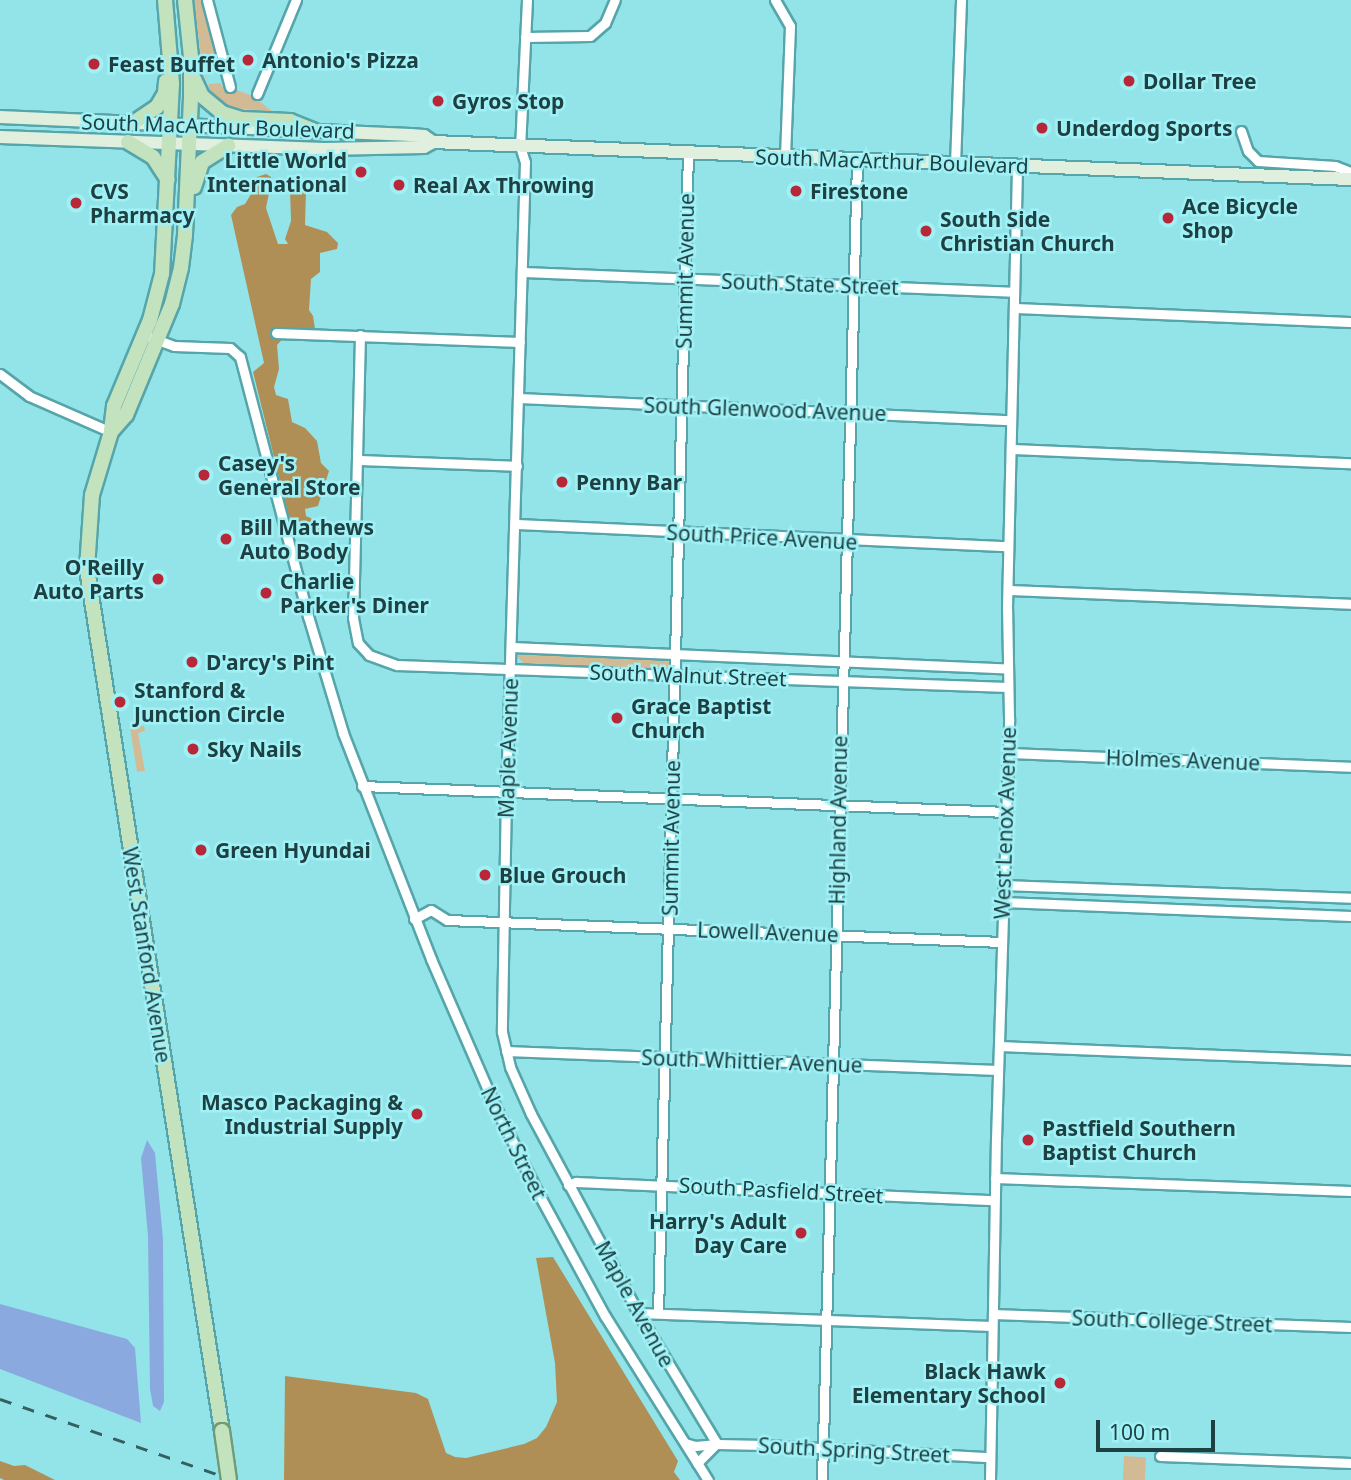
<!DOCTYPE html>
<style>
body{margin:0}
#map{position:relative;width:1351px;height:1480px;overflow:hidden;background:#93e4e8;font-family:"Noto Sans",sans-serif}
div>[style]{position:absolute}
.green>*{inset:0;background:#d2bb94;transform-origin:0 0}
.forest>*{inset:0;background:#b08f56}
.water>*{inset:0;background:#8aaadf}
.roads{filter:drop-shadow(2px 0 #55a5aa) drop-shadow(-2px 0 #55a5aa) drop-shadow(0 2px #55a5aa) drop-shadow(0 -2px #55a5aa)}
.street>*{height:9px;margin:-4.5px;padding:0 4.5px;transform-origin:4.5px;border-radius:4.5px;background:#fff}
.secondary>*{height:12px;margin:-6px;padding:0 6px;transform-origin:6px;border-radius:6px;background:#e1f0de}
.primary>*{height:14px;margin:-7px;padding:0 7px;transform-origin:7px;border-radius:7px;background:#c3e2be}
.rail>*{height:2.5px;margin-top:-1.25px;transform-origin:0;background:repeating-linear-gradient(90deg,#356062 0 12px,transparent 0 24px)}
.bridges{filter:drop-shadow(2px 0 #6f9c76) drop-shadow(-2px 0 #6f9c76) drop-shadow(0 2px #6f9c76) drop-shadow(0 -2px #6f9c76)}
.primary-bridge>*{height:14px;margin:-7px;padding:0 7px;transform-origin:7px;border-radius:7px;background:#c3e2be}
.dots>*{width:19px;height:19px;translate:-50% -50%;box-sizing:border-box;border:4px solid #a0f1f6;border-radius:50%}
span{translate:-50% -50%;white-space:nowrap;text-align:center;line-height:1.15;-webkit-text-stroke:5px #a0f1f6;paint-order:stroke}
.poi-label{font-size:21px;color:#1e4042;font-weight:700}
.left{translate:0 -50%;text-align:left}
.right{translate:-100% -50%;text-align:right}
.street-label{font-size:21px;color:#1e4042}
.scale{position:absolute;left:1096px;top:1420px;width:119px;height:32px;box-sizing:border-box;border:4px solid #1e4042;border-top:0;padding-left:9px;font-size:21px;line-height:24px;white-space:nowrap;color:#1e4042;-webkit-text-stroke:5px #a0f1f6;paint-order:stroke}
</style>
<div id="map">
<div class="green">
<i style="clip-path:polygon(194px 0,201px 0,219px 65px,217px 71px,206px 75px,208px 84px,220px 83px,226px 92px,237px 90px,253px 96px,273px 112px,233px 108px,219px 100px,210px 90px,202px 65px)"></i>
<i style="clip-path:polygon(529px 652px,666px 659px,671px 664px,666px 670px,526px 666px,517px 656px)"></i>
<i style="clip-path:polygon(144px 726px,145px 731px,138px 733px,145px 771px,137px 772px,130px 728px)"></i>
<i style="left:1124px;top:1456px;width:22px;height:24px;rotate:3deg"></i>
</div>
<div class="forest">
<i style="clip-path:polygon(266px 174px,271px 177px,271px 183px,266px 208px,278px 244px,288px 244px,285px 239px,291px 221px,290px 191px,299px 185px,306px 190px,305px 225px,327px 232px,338px 243px,337px 249px,320px 253px,320px 272px,311px 279px,309px 310px,313px 316px,315px 329px,289px 332px,277px 345px,279px 369px,274px 387px,276px 395px,288px 399px,292px 422px,305px 428px,317px 441px,321px 463px,329px 471px,318px 506px,305px 509px,306px 516px,322px 523px,322px 533px,292px 530px,253px 372px,264px 363px,231px 215px,237px 207px,245px 204px,256px 186px,257px 177px)"></i>
<i style="clip-path:polygon(553px 1257px,678px 1461px,674px 1472px,680px 1480px,284px 1480px,285px 1376px,416px 1393px,428px 1399px,446px 1453px,455px 1457px,466px 1458px,524px 1444px,537px 1438px,546px 1427px,557px 1402px,555px 1363px,536px 1258px)"></i>
<i style="clip-path:polygon(0 1461px,14px 1466px,25px 1465px,55px 1480px,4px 1480px,0 1478px)"></i>
</div>
<div class="water">
<i style="clip-path:polygon(147px 1140px,155px 1153px,163px 1239px,164px 1402px,160px 1411px,153px 1406px,150px 1389px,148px 1236px,141px 1158px)"></i>
<i style="clip-path:polygon(0 1304px,127px 1339px,135px 1348px,141px 1423px,0 1369px)"></i>
</div>
<div class="roads">
<div class="street">
<i style="left:207px;top:0;width:90px;rotate:75.2deg"></i>
<i style="left:527px;top:0;width:146px;rotate:92.7deg"></i>
<i style="left:520px;top:146px;width:17px;rotate:73deg"></i>
<i style="left:525px;top:162px;width:631px;rotate:91.72deg"></i>
<i style="left:506px;top:793px;width:239px;rotate:91deg"></i>
<i style="left:502px;top:1032px;width:36px;rotate:77deg"></i>
<i style="left:510px;top:1067px;width:51px;rotate:65.9deg"></i>
<i style="left:531px;top:1114px;width:226px;rotate:61.7deg"></i>
<i style="left:638px;top:1313px;width:153px;rotate:58.9deg"></i>
<i style="left:775px;top:0;width:30px;rotate:60deg"></i>
<i style="left:790px;top:26px;width:131px;rotate:92.2deg"></i>
<i style="left:525px;top:37px;width:65px;rotate:-0.9deg"></i>
<i style="left:590px;top:36px;width:20px;rotate:-41deg"></i>
<i style="left:605px;top:23px;width:25px;rotate:-67deg"></i>
<i style="left:257px;top:94px;width:102px;rotate:-67.5deg"></i>
<i style="left:1241px;top:131px;width:21px;rotate:71deg"></i>
<i style="left:1248px;top:151px;width:14px;rotate:45deg"></i>
<i style="left:1258px;top:161px;width:77px;rotate:3.7deg"></i>
<i style="left:1335px;top:166px;width:17px;rotate:21deg"></i>
<i style="left:955px;top:164px;width:164px;rotate:-87.9deg"></i>
<i style="left:522px;top:272px;width:492px;rotate:2.3deg"></i>
<i style="left:1014px;top:308px;width:337px;rotate:2.4deg"></i>
<i style="left:276px;top:333px;width:244px;rotate:2.1deg"></i>
<i style="left:144px;top:335px;width:32px;rotate:20deg"></i>
<i style="left:174px;top:346px;width:56px;rotate:2deg"></i>
<i style="left:230px;top:348px;width:13px;rotate:42deg"></i>
<i style="left:240px;top:357px;width:268px;rotate:75.3deg"></i>
<i style="left:308px;top:616px;width:122px;rotate:73.3deg"></i>
<i style="left:343px;top:733px;width:243px;rotate:68.7deg"></i>
<i style="left:431px;top:959px;width:160px;rotate:66.5deg"></i>
<i style="left:495px;top:1106px;width:95px;rotate:63.7deg"></i>
<i style="left:537px;top:1191px;width:142px;rotate:61.5deg"></i>
<i style="left:605px;top:1316px;width:194px;rotate:57.9deg"></i>
<i style="left:360px;top:335px;width:283px;rotate:91.4deg"></i>
<i style="left:353px;top:618px;width:25px;rotate:79deg"></i>
<i style="left:358px;top:643px;width:16px;rotate:47deg"></i>
<i style="left:369px;top:655px;width:30px;rotate:20deg"></i>
<i style="left:397px;top:665px;width:611px;rotate:2.06deg"></i>
<i style="left:0;top:374px;width:36px;rotate:37deg"></i>
<i style="left:29px;top:396px;width:90px;rotate:23.7deg"></i>
<i style="left:518px;top:398px;width:493px;rotate:2.6deg"></i>
<i style="left:1011px;top:449px;width:340px;rotate:2.4deg"></i>
<i style="left:357px;top:460px;width:160px;rotate:2.1deg"></i>
<i style="left:516px;top:524px;width:492px;rotate:2.6deg"></i>
<i style="left:1008px;top:590px;width:343px;rotate:2.3deg"></i>
<i style="left:512px;top:647px;width:495px;rotate:2.5deg"></i>
<i style="left:1008px;top:753px;width:343px;rotate:2.3deg"></i>
<i style="left:362px;top:786px;width:645px;rotate:2.31deg"></i>
<i style="left:1003px;top:885px;width:348px;rotate:2.1deg"></i>
<i style="left:1003px;top:902px;width:348px;rotate:2.3deg"></i>
<i style="left:414px;top:919px;width:19px;rotate:-28deg"></i>
<i style="left:431px;top:910px;width:19px;rotate:32deg"></i>
<i style="left:447px;top:920px;width:555px;rotate:2.27deg"></i>
<i style="left:999px;top:1046px;width:352px;rotate:2.3deg"></i>
<i style="left:506px;top:1051px;width:492px;rotate:2.2deg"></i>
<i style="left:995px;top:1178px;width:356px;rotate:2.1deg"></i>
<i style="left:568px;top:1185px;width:9px;rotate:-21deg"></i>
<i style="left:576px;top:1182px;width:418px;rotate:2.5deg"></i>
<i style="left:638px;top:1313px;width:354px;rotate:2.1deg"></i>
<i style="left:658px;top:1313px;width:1160px;rotate:-88.52deg"></i>
<i style="left:993px;top:1314px;width:358px;rotate:2.1deg"></i>
<i style="left:685px;top:1443px;width:10px;rotate:17deg"></i>
<i style="left:695px;top:1446px;width:22px;rotate:-5deg"></i>
<i style="left:717px;top:1444px;width:48px;rotate:1.2deg"></i>
<i style="left:765px;top:1445px;width:225px;rotate:3.1deg"></i>
<i style="left:1160px;top:1456px;width:191px;rotate:2.1deg"></i>
<i style="left:697px;top:1463px;width:25px;rotate:-45deg"></i>
<i style="left:822px;top:1480px;width:1321px;rotate:-88.48deg"></i>
<i style="left:990px;top:1480px;width:341px;rotate:-89deg"></i>
<i style="left:996px;top:1139px;width:421px;rotate:-88.2deg"></i>
<i style="left:1009px;top:718px;width:110px;rotate:-91deg"></i>
<i style="left:1007px;top:608px;width:442px;rotate:-88.7deg"></i>
</div>
<div class="secondary">
<i style="left:0;top:117px;width:411px;rotate:2.5deg"></i>
<i style="left:411px;top:135px;width:13px;rotate:4deg"></i>
<i style="left:424px;top:136px;width:11px;rotate:34deg"></i>
<i style="left:0;top:137px;width:324px;rotate:2.1deg"></i>
<i style="left:324px;top:149px;width:100px;rotate:-1.1deg"></i>
<i style="left:424px;top:147px;width:10px;rotate:-29deg"></i>
<i style="left:433px;top:142px;width:919px;rotate:2.31deg"></i>
</div>
<div class="primary">
<i style="left:165px;top:0;width:84px;rotate:85.2deg"></i>
<i style="left:172px;top:84px;width:190px;rotate:93deg"></i>
<i style="left:162px;top:274px;width:48px;rotate:104.6deg"></i>
<i style="left:150px;top:320px;width:93px;rotate:112.7deg"></i>
<i style="left:114px;top:406px;width:26px;rotate:97deg"></i>
<i style="left:111px;top:432px;width:66px;rotate:106.8deg"></i>
<i style="left:92px;top:495px;width:74px;rotate:93.9deg"></i>
<i style="left:87px;top:569px;width:873px;rotate:81.1deg"></i>
<i style="left:194px;top:79px;width:19px;rotate:65deg"></i>
<i style="left:202px;top:96px;width:26px;rotate:40deg"></i>
<i style="left:222px;top:113px;width:21px;rotate:17deg"></i>
<i style="left:242px;top:119px;width:48px;rotate:2.4deg"></i>
<i style="left:290px;top:121px;width:27px;rotate:22deg"></i>
<i style="left:133px;top:123px;width:29px;rotate:-34deg"></i>
<i style="left:157px;top:107px;width:16px;rotate:-60deg"></i>
<i style="left:165px;top:93px;width:12px;rotate:-85deg"></i>
<i style="left:128px;top:142px;width:29px;rotate:31deg"></i>
<i style="left:153px;top:157px;width:27px;rotate:57deg"></i>
<i style="left:194px;top:187px;width:26px;rotate:-72deg"></i>
<i style="left:202px;top:162px;width:31px;rotate:-32deg"></i>
<i style="left:111px;top:432px;width:23px;rotate:-49deg"></i>
<i style="left:126px;top:415px;width:120px;rotate:-67.5deg"></i>
<i style="left:172px;top:304px;width:37px;rotate:-76deg"></i>
<i style="left:181px;top:268px;width:33px;rotate:-83deg"></i>
<i style="left:185px;top:235px;width:136px;rotate:-87.5deg"></i>
<i style="left:191px;top:99px;width:42px;rotate:-90deg"></i>
<i style="left:191px;top:57px;width:57px;rotate:-96deg"></i>
</div>
</div>
<div class="rail">
<i style="left:0;top:1399px;width:248px;rotate:19.1deg"></i>
</div>
<div class="bridges">
<div class="primary-bridge">
<i style="left:222px;top:1431px;width:49px;rotate:81.9deg"></i>
</div>
</div>
<div class="dots">
<i style="left:248px;top:60px;background:#b82738"></i>
<i style="left:94px;top:64px;background:#b82738"></i>
<i style="left:1129px;top:81px;background:#b82738"></i>
<i style="left:438px;top:101px;background:#b82738"></i>
<i style="left:1042px;top:128px;background:#b82738"></i>
<i style="left:361px;top:172px;background:#b82738"></i>
<i style="left:399px;top:185px;background:#b82738"></i>
<i style="left:796px;top:191px;background:#b82738"></i>
<i style="left:76px;top:203px;background:#b82738"></i>
<i style="left:1168px;top:218px;background:#b82738"></i>
<i style="left:926px;top:231px;background:#b82738"></i>
<i style="left:204px;top:475px;background:#b82738"></i>
<i style="left:562px;top:482px;background:#b82738"></i>
<i style="left:226px;top:539px;background:#b82738"></i>
<i style="left:158px;top:579px;background:#b82738"></i>
<i style="left:266px;top:593px;background:#b82738"></i>
<i style="left:192px;top:662px;background:#b82738"></i>
<i style="left:120px;top:702px;background:#b82738"></i>
<i style="left:617px;top:718px;background:#b82738"></i>
<i style="left:193px;top:749px;background:#b82738"></i>
<i style="left:201px;top:850px;background:#b82738"></i>
<i style="left:485px;top:875px;background:#b82738"></i>
<i style="left:417px;top:1114px;background:#b82738"></i>
<i style="left:1028px;top:1140px;background:#b82738"></i>
<i style="left:801px;top:1233px;background:#b82738"></i>
<i style="left:1060px;top:1383px;background:#b82738"></i>
</div>
<div class="poi-label">
<span class="left" style="left:262px;top:60px">Antonio's Pizza</span>
<span class="left" style="left:108px;top:64px">Feast Buffet</span>
<span class="left" style="left:1143px;top:81px">Dollar Tree</span>
<span class="left" style="left:452px;top:101px">Gyros Stop</span>
<span class="left" style="left:1056px;top:128px">Underdog Sports</span>
<span class="right" style="left:347px;top:172px">Little World<br>International</span>
<span class="left" style="left:413px;top:185px">Real Ax Throwing</span>
<span class="left" style="left:90px;top:203px">CVS<br>Pharmacy</span>
<span class="left" style="left:810px;top:191px">Firestone</span>
<span class="left" style="left:1182px;top:218px">Ace Bicycle<br>Shop</span>
<span class="left" style="left:940px;top:231px">South Side<br>Christian Church</span>
<span class="left" style="left:218px;top:475px">Casey's<br>General Store</span>
<span class="left" style="left:576px;top:482px">Penny Bar</span>
<span class="left" style="left:240px;top:539px">Bill Mathews<br>Auto Body</span>
<span class="right" style="left:144px;top:579px">O'Reilly<br>Auto Parts</span>
<span class="left" style="left:280px;top:593px">Charlie<br>Parker's Diner</span>
<span class="left" style="left:206px;top:662px">D'arcy's Pint</span>
<span class="left" style="left:134px;top:702px">Stanford &amp;<br>Junction Circle</span>
<span class="left" style="left:631px;top:718px">Grace Baptist<br>Church</span>
<span class="left" style="left:207px;top:749px">Sky Nails</span>
<span class="left" style="left:215px;top:850px">Green Hyundai</span>
<span class="left" style="left:499px;top:875px">Blue Grouch</span>
<span class="right" style="left:403px;top:1114px">Masco Packaging &amp;<br>Industrial Supply</span>
<span class="left" style="left:1042px;top:1140px">Pastfield Southern<br>Baptist Church</span>
<span class="right" style="left:787px;top:1233px">Harry's Adult<br>Day Care</span>
<span class="right" style="left:1046px;top:1383px">Black Hawk<br>Elementary School</span>
</div>
<div class="street-label">
<span style="left:218px;top:126px;rotate:2deg">South MacArthur Boulevard</span>
<span style="left:892px;top:161px;rotate:2deg">South MacArthur Boulevard</span>
<span style="left:685px;top:271px;rotate:-89deg">Summit Avenue</span>
<span style="left:810px;top:284px;rotate:2deg">South State Street</span>
<span style="left:765px;top:409px;rotate:2deg">South Glenwood Avenue</span>
<span style="left:762px;top:537px;rotate:3deg">South Price Avenue</span>
<span style="left:688px;top:675px;rotate:2deg">South Walnut Street</span>
<span style="left:508px;top:748px;rotate:-88deg">Maple Avenue</span>
<span style="left:1183px;top:760px;rotate:2deg">Holmes Avenue</span>
<span style="left:838px;top:820px;rotate:-89deg">Highland Avenue</span>
<span style="left:1005px;top:823px;rotate:-88deg">West Lenox Avenue</span>
<span style="left:671px;top:838px;rotate:-89deg">Summit Avenue</span>
<span style="left:768px;top:932px;rotate:2deg">Lowell Avenue</span>
<span style="left:147px;top:955px;rotate:81deg">West Stanford Avenue</span>
<span style="left:752px;top:1061px;rotate:2deg">South Whittier Avenue</span>
<span style="left:514px;top:1143px;rotate:64deg">North Street</span>
<span style="left:781px;top:1190px;rotate:3deg">South Pasfield Street</span>
<span style="left:635px;top:1304px;rotate:61deg">Maple Avenue</span>
<span style="left:1172px;top:1321px;rotate:2deg">South College Street</span>
<span style="left:854px;top:1450px;rotate:3deg">South Spring Street</span>
</div>
<div class="scale">100 m</div>
</div>
